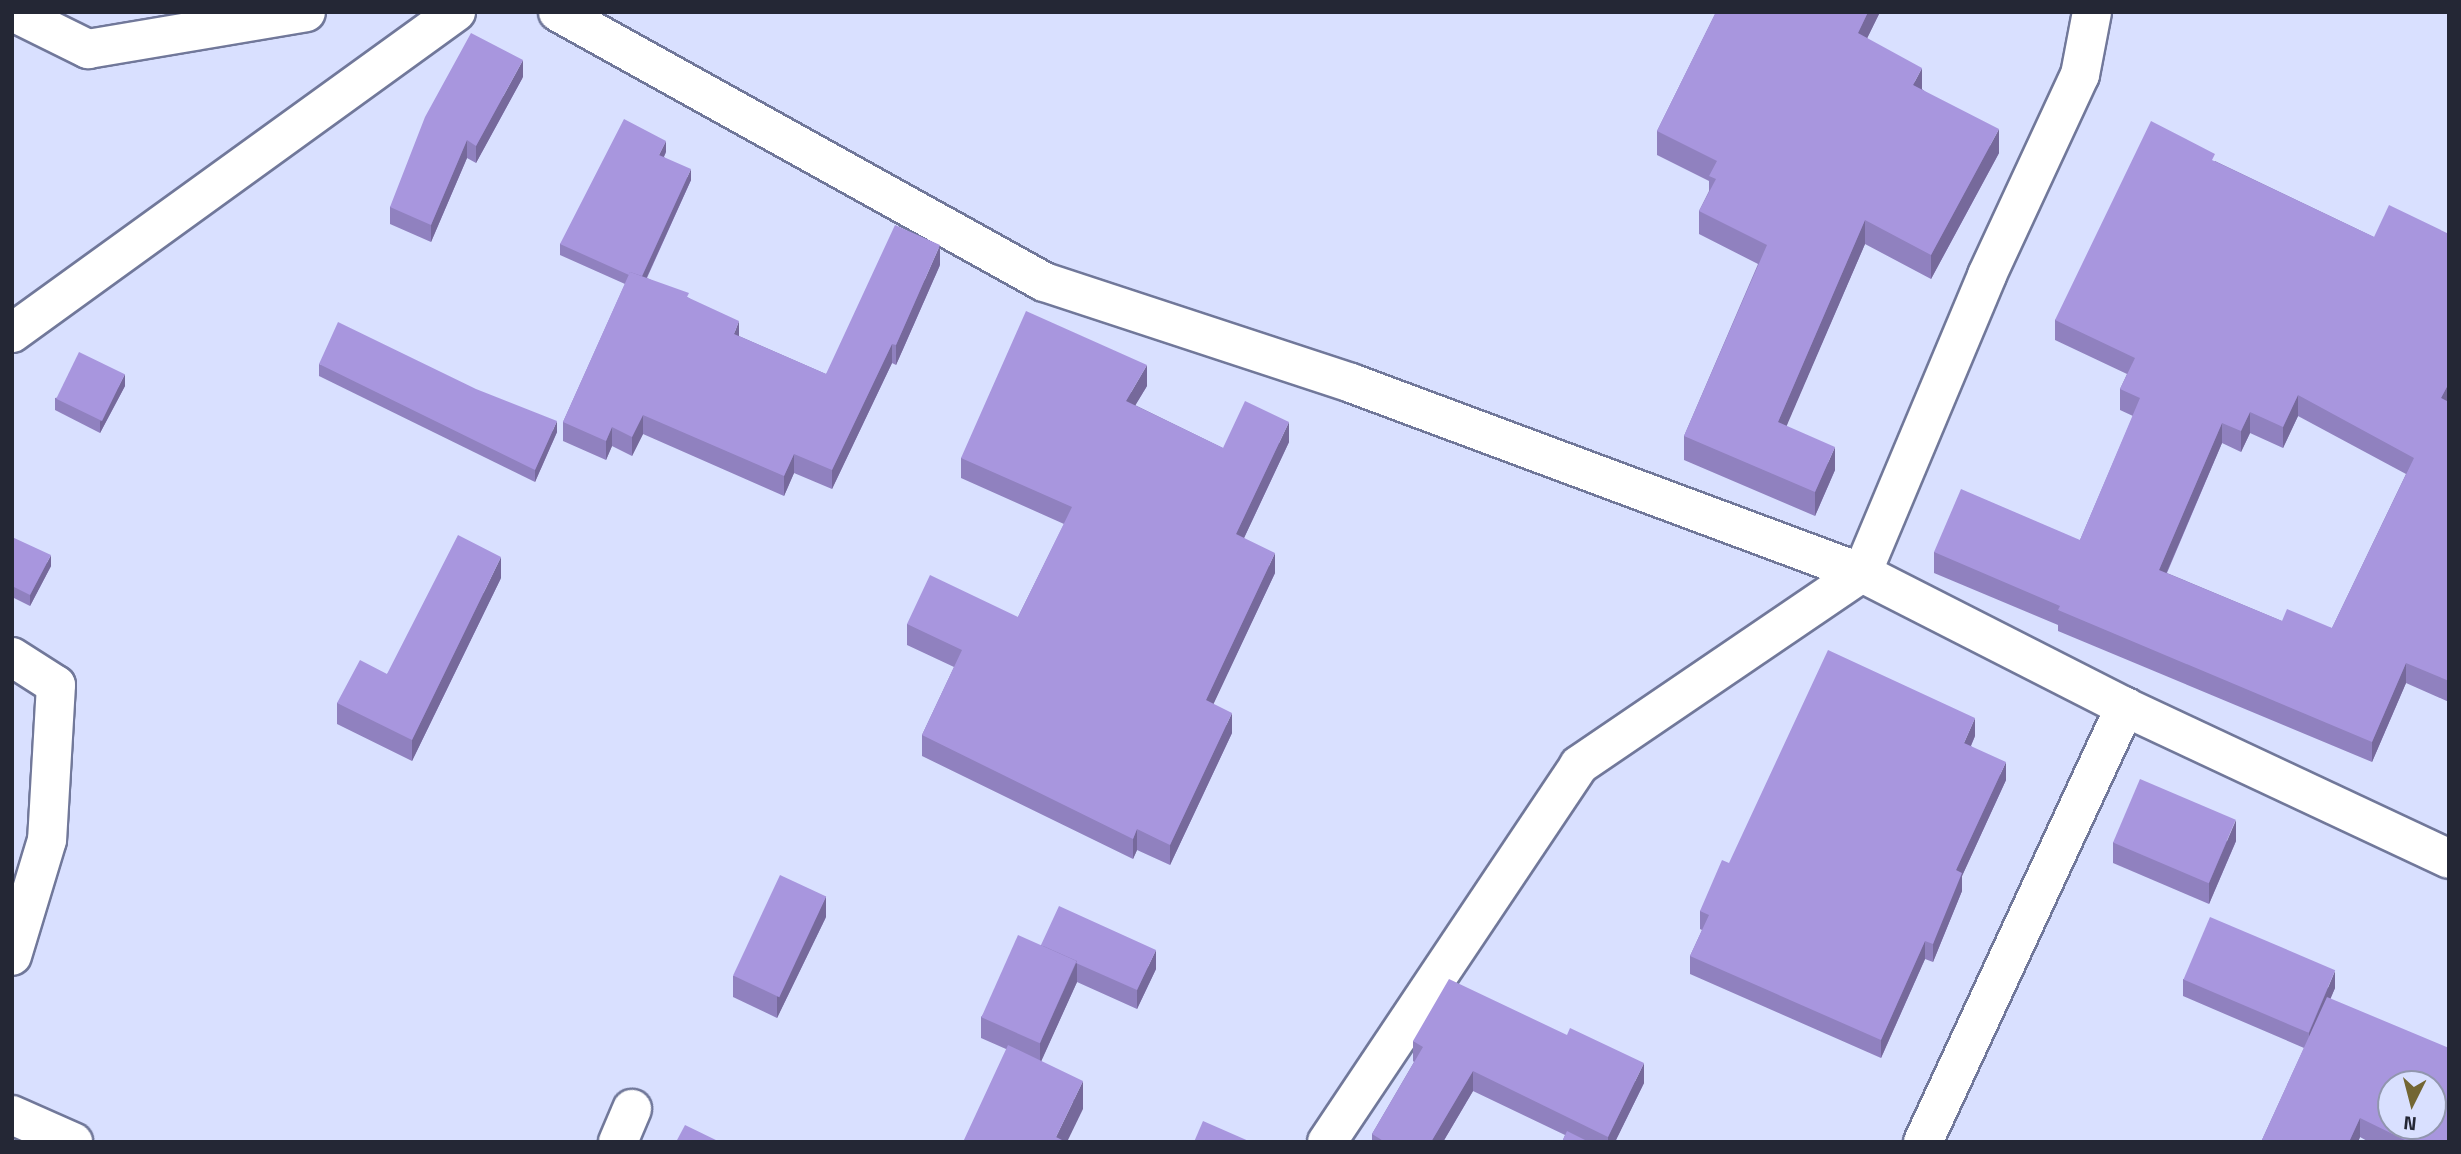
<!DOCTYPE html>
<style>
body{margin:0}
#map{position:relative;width:2461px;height:1154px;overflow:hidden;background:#d9e0ff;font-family:"Titillium Web",sans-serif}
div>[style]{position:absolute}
.roads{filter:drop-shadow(2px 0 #71789a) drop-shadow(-2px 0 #71789a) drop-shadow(0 2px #71789a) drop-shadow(0 -2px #71789a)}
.minor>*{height:38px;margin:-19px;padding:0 19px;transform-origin:19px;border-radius:19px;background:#fff}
.wall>*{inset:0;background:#9081bf}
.shaded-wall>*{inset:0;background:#76699b}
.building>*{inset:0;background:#a896de;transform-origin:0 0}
span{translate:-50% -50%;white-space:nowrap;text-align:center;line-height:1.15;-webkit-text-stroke:6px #d9e0ff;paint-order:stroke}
.frame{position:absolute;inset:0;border:14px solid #242735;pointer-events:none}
.north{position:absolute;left:2377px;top:1070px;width:70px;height:70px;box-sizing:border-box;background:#d9e0ff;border:2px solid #9196ae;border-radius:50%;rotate:186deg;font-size:19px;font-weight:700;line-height:28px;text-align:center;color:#242735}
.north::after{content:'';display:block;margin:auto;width:24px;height:32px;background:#736633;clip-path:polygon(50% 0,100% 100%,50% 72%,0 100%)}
</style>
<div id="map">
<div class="roads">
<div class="minor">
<i style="left:13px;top:12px;width:84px;rotate:26.3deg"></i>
<i style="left:88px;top:49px;width:221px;rotate:-9.6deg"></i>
<i style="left:558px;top:12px;width:556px;rotate:29.05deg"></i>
<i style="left:1044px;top:282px;width:323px;rotate:18.2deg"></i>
<i style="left:1351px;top:383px;width:545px;rotate:20.4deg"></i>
<i style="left:1862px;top:573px;width:295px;rotate:27deg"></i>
<i style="left:2125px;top:707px;width:358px;rotate:25.1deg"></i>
<i style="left:12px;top:333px;width:548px;rotate:-35.87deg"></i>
<i style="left:12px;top:657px;width:52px;rotate:32.5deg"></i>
<i style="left:56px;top:685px;width:155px;rotate:93.3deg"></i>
<i style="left:47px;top:840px;width:121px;rotate:106.8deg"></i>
<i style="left:12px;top:1115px;width:67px;rotate:23.9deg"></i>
<i style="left:618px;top:1142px;width:36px;rotate:-67deg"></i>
<i style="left:1327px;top:1142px;width:453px;rotate:-56.2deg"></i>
<i style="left:1579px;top:765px;width:342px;rotate:-34.2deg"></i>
<i style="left:1862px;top:573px;width:323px;rotate:-67.2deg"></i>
<i style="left:1987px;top:275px;width:221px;rotate:-65.1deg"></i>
<i style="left:2080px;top:75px;width:64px;rotate:-79.2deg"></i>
<i style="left:1923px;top:1142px;width:480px;rotate:-65.1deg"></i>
</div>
</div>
<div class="wall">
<i style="clip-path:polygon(1716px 12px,1880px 12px,1867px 38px,1922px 89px,1999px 153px,1931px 279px,1865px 244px,1786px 426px,1835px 470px,1815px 516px,1684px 460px,1684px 436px,1758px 264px,1699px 234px,1699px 211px,1709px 191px,1709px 181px,1657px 155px,1657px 131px)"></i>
<i style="clip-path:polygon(523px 77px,476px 163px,467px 158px,431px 242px,390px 224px,390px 207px)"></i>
<i style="clip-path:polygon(666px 152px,664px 157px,691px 180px,647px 278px,689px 298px,739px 336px,826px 374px,940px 265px,896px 365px,892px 363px,832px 489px,794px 473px,784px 496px,643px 434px,632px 456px,612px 446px,606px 460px,563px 441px,563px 422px,625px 284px,560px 255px,560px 244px)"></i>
<i style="clip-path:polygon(evenodd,2215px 161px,2374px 237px,2449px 234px,2449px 702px,2406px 683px,2372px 762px,2058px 631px,2058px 625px,1934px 573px,1934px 552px,2080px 540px,2133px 416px,2120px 410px,2120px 389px,2127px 374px,2055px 340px,2055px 320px,2215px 161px,2298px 416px,2406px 474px,2332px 628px,2282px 621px,2167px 573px,2222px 443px,2241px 452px,2250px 433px,2283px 448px,2298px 416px)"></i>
<i style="clip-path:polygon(319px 364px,557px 432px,535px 482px,319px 376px)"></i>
<i style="clip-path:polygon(125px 386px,100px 433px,55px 410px,55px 398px)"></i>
<i style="clip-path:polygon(1147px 386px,1135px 405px,1223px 448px,1289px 442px,1244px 538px,1275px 573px,1213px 704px,1232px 733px,1170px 865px,1137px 850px,1133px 859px,922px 756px,922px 735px,954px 667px,907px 645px,907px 624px,1018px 617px,1064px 524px,961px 478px,961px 458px)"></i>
<i style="clip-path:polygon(12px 537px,51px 566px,30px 606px,12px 597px)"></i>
<i style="clip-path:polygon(501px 578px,412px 761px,337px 724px,337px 703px,387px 674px)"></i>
<i style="clip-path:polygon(1975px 736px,1971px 746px,2006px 780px,1962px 876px,1962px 891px,1933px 962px,1925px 959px,1881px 1058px,1690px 974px,1690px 956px,1702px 930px,1700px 929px,1700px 911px)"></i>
<i style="clip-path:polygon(2236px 841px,2209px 904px,2113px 863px,2113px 842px)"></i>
<i style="clip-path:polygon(826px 917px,777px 1018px,733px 997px,733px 976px)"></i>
<i style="clip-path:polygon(1041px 945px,1156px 969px,1137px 1009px,1077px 982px,1041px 1061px,1083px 1109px,1006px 1049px,981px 1038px,981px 1017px)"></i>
<i style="clip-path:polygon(2183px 979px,2335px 988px,2330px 999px,2449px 1142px,2369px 1142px,2360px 1137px,2358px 1142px,2261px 1142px,2304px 1048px,2183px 996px)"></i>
<i style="clip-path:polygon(1413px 1041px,1644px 1083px,1615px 1142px,1562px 1142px,1565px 1135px,1473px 1091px,1443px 1142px,1372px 1142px,1372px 1134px,1414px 1062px,1413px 1061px)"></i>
</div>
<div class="shaded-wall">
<i style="clip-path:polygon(1868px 12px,1880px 12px,1858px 57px,1858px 33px)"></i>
<i style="clip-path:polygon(523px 60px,523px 77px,476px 163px,476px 146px)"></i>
<i style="clip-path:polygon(1922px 68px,1922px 91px,1913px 85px)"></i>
<i style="clip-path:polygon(1999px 129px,1999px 153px,1931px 279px,1931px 255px)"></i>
<i style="clip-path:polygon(467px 140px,467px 158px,431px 242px,431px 225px)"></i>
<i style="clip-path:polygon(666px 141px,666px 152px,659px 166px,659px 155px)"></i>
<i style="clip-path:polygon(691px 169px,691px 180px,640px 292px,640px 281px)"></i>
<i style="clip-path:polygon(1865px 220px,1865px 244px,1778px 446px,1778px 422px)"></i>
<i style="clip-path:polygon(940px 245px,940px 265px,896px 365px,896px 345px)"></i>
<i style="clip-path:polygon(739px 321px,739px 341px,734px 334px)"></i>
<i style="clip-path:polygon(892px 344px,892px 363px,832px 489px,832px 470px)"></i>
<i style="clip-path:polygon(1147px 365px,1147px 386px,1126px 421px,1126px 401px)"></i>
<i style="clip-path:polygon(125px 374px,125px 386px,100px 433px,100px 422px)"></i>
<i style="clip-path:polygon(2449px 383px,2449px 403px,2441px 398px)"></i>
<i style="clip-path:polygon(2298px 395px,2298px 416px,2283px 448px,2283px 427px)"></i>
<i style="clip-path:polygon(2250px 412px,2250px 433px,2241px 452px,2241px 431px)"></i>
<i style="clip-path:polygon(643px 415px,643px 434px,632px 456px,632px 437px)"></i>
<i style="clip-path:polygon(557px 421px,557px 432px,535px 482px,535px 470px)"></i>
<i style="clip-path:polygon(1289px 422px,1289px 442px,1236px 555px,1236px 534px)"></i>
<i style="clip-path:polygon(2222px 423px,2222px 443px,2159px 590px,2159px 570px)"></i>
<i style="clip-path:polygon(612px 427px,612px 446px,606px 460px,606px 441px)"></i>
<i style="clip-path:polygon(1835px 447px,1835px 470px,1815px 516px,1815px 492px)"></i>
<i style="clip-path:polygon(794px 454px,794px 473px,784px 496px,784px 476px)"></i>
<i style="clip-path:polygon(1275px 553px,1275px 573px,1206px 720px,1206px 700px)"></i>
<i style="clip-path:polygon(51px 555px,51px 566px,30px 606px,30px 595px)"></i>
<i style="clip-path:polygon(501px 557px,501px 578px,412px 761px,412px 740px)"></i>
<i style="clip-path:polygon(2406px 663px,2406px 683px,2372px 762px,2372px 742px)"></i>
<i style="clip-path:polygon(1232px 713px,1232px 733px,1170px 865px,1170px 845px)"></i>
<i style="clip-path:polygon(1975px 718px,1975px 736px,1964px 761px,1964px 743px)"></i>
<i style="clip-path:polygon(2006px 762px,2006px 780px,1962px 876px,1962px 891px,1933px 962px,1933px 944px,1956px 870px)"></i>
<i style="clip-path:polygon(2236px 820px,2236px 841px,2209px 904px,2209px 883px)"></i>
<i style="clip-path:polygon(1137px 829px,1137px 850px,1133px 859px,1133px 839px)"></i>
<i style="clip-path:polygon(826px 896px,826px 917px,777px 1018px,777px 997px)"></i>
<i style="clip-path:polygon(1925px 941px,1925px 959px,1881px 1058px,1881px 1040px)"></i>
<i style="clip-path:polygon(1156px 950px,1156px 969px,1137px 1009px,1137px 990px)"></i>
<i style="clip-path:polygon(1077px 961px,1077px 982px,1040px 1064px,1040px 1043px)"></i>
<i style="clip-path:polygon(2335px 971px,2335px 988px,2309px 1050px,2309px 1033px)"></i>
<i style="clip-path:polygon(1644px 1063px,1644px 1083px,1615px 1142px,1608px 1142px,1608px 1137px)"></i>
<i style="clip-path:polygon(1473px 1071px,1473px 1091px,1443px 1142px,1431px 1142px)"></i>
<i style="clip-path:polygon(1083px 1081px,1083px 1109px,1067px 1142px,1056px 1142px,1056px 1137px)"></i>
<i style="clip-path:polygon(2360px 1118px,2360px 1137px,2358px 1142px,2349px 1142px)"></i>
</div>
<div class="building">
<i style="clip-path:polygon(1716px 12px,1868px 12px,1858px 33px,1922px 68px,1913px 85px,1999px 129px,1931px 255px,1865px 220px,1778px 422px,1835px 447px,1815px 492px,1684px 436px,1767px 245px,1699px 211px,1716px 179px,1709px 176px,1717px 161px,1657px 131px)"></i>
<i style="clip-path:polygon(471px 33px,523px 60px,476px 146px,467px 140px,431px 225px,390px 207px,425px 117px)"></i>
<i style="clip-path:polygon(624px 119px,666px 141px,659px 155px,691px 169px,642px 276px,630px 272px,629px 275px,560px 244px)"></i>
<i style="clip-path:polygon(evenodd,2151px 121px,2215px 154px,2212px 160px,2374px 237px,2389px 205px,2449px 234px,2449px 383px,2441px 398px,2449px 402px,2449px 681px,2406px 663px,2372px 742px,2058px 610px,2060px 606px,1934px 552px,1961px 489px,2080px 540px,2140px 398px,2120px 389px,2135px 358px,2055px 320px,2151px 121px,2298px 395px,2414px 458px,2332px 628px,2287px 609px,2282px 621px,2159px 570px,2222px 423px,2241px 431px,2250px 412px,2283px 427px,2298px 395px)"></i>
<i style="clip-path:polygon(895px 225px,940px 245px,896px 345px,892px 344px,832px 470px,794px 454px,784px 476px,643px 415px,632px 437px,612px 427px,606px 441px,563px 422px,630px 272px,689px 293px,687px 297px,739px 321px,734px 334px,826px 374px)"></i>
<i style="clip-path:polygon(1026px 311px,1147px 365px,1126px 401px,1223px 448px,1245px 401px,1289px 422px,1236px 534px,1275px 553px,1206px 700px,1232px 713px,1170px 845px,1137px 829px,1133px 839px,922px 735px,962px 650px,907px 624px,930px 575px,1018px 617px,1072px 507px,961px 458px)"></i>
<i style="clip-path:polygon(338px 322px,476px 389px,557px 421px,535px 470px,319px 364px)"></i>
<i style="left:79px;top:352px;width:51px;height:52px;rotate:26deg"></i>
<i style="clip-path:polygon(458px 535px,501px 557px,412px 740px,337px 703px,360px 660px,387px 674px)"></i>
<i style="clip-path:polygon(12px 537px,51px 555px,30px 595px,12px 586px)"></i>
<i style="clip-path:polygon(1828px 650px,1975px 718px,1964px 743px,2006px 762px,1956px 870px,1962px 873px,1933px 944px,1925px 941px,1881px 1040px,1690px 956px,1709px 915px,1700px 911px,1722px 860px,1729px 863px)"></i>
<i style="left:2140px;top:779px;width:104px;height:69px;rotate:23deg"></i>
<i style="left:780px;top:875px;width:51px;height:111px;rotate:25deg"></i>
<i style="clip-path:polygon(1059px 906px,1156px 950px,1137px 990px,1076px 963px,1077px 961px,1041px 945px)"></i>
<i style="left:2210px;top:917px;width:136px;height:68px;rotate:23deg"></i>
<i style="left:1018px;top:935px;width:64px;height:90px;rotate:24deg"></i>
<i style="clip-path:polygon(1449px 979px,1567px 1035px,1570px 1028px,1644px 1063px,1608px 1137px,1473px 1071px,1431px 1142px,1385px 1142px,1372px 1134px,1423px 1047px,1413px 1041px)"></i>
<i style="clip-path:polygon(evenodd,2327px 997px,2449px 1048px,2449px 1142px,2409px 1142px,2360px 1118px,2349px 1142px,2261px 1142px,2327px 997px,2391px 1084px,2433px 1084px,2433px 1126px,2391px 1126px,2391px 1084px)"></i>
<i style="clip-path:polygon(1008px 1045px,1083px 1081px,1056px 1137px,1066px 1142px,963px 1142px)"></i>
<i style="clip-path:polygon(1203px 1121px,1251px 1142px,1194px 1142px)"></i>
<i style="clip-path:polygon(685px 1125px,720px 1142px,676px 1142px)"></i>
<i style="clip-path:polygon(1567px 1131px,1589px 1142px,1562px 1142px)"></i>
</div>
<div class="frame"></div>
<div class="north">N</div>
</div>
